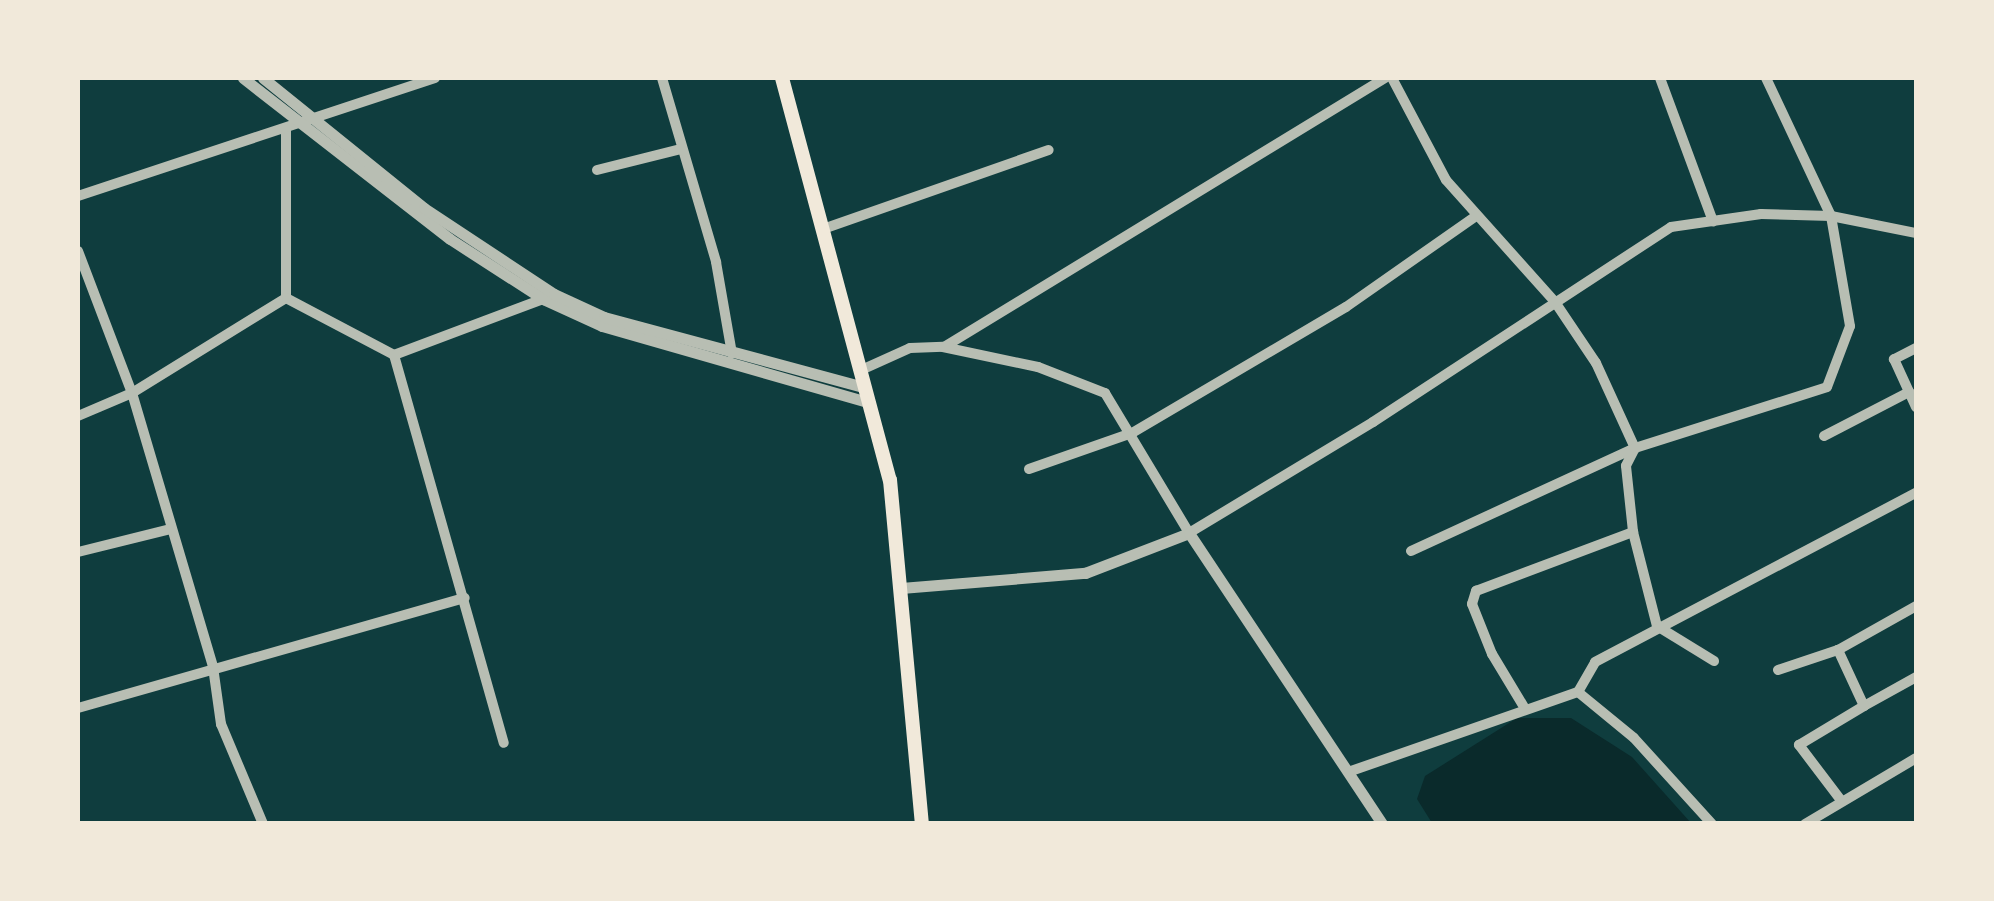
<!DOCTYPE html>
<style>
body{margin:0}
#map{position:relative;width:1994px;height:901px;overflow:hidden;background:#0f3d3e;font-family:"Space Grotesk",sans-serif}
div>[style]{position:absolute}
.water>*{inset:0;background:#0a2a2b}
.minor>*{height:10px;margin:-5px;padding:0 5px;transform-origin:5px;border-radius:5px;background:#b8beb3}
.tertiary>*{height:11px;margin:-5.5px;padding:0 5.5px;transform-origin:5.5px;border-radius:5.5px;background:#b8beb3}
.secondary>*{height:14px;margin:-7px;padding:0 7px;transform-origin:7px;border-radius:7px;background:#f1e9da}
span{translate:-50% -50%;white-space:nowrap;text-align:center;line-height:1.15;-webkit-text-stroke:9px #f1e9da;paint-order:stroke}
.frame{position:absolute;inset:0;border:80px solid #f1e9da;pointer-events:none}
</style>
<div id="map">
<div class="water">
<i style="clip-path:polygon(1517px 718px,1571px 718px,1632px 757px,1691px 823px,1432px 823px,1417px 799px,1425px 776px)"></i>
</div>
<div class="minor">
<i style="left:662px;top:78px;width:192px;rotate:73.6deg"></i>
<i style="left:716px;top:262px;width:93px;rotate:80.1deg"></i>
<i style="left:1392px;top:78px;width:115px;rotate:62.1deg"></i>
<i style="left:1446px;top:180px;width:164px;rotate:48.2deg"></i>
<i style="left:1555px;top:302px;width:73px;rotate:56.1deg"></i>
<i style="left:1596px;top:363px;width:94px;rotate:65.4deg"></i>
<i style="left:1635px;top:448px;width:20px;rotate:117deg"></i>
<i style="left:1626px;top:466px;width:66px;rotate:83.9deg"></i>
<i style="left:1633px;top:532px;width:97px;rotate:75.7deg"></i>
<i style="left:1657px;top:626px;width:67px;rotate:31.6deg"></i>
<i style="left:1660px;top:78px;width:153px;rotate:69.7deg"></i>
<i style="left:286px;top:128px;width:170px;rotate:90deg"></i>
<i style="left:597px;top:170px;width:87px;rotate:-14deg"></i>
<i style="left:78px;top:196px;width:376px;rotate:-18.3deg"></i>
<i style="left:823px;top:229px;width:239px;rotate:-19.3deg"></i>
<i style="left:78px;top:251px;width:152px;rotate:69.2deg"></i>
<i style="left:132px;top:393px;width:286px;rotate:73.5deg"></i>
<i style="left:213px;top:667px;width:58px;rotate:82deg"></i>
<i style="left:221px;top:724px;width:108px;rotate:67.2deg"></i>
<i style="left:286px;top:298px;width:122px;rotate:27.8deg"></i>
<i style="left:394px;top:355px;width:165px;rotate:-20.6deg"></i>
<i style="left:944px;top:347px;width:517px;rotate:-31.38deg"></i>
<i style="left:1916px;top:348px;width:25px;rotate:153deg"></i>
<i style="left:1894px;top:359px;width:53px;rotate:65.4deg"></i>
<i style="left:394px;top:355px;width:403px;rotate:74.2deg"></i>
<i style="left:859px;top:371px;width:56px;rotate:-24.3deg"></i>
<i style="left:910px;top:348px;width:33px;rotate:-2deg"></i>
<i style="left:943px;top:347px;width:97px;rotate:11.9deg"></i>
<i style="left:1038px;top:367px;width:72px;rotate:21.2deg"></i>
<i style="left:1105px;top:393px;width:163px;rotate:59deg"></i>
<i style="left:1189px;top:533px;width:215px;rotate:-31.1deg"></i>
<i style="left:1373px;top:422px;width:356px;rotate:-33.2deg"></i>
<i style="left:1671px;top:227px;width:91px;rotate:-8.2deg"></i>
<i style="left:1761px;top:214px;width:70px;rotate:1.6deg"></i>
<i style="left:1831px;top:216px;width:87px;rotate:11.3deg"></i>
<i style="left:78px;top:416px;width:59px;rotate:-23.1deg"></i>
<i style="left:132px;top:393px;width:181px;rotate:-31.7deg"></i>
<i style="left:1824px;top:436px;width:96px;rotate:-27.4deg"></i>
<i style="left:1029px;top:469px;width:109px;rotate:-19.3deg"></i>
<i style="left:1132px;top:433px;width:248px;rotate:-30.5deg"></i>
<i style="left:1346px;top:307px;width:159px;rotate:-35deg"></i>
<i style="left:1411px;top:551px;width:247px;rotate:-24.7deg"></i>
<i style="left:1635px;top:448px;width:201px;rotate:-17.6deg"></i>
<i style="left:1827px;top:387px;width:65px;rotate:-69.3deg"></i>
<i style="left:1850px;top:326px;width:112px;rotate:-99.8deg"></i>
<i style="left:1831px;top:216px;width:153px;rotate:-115.2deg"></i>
<i style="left:78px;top:552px;width:96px;rotate:-13.9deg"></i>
<i style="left:1778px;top:670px;width:63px;rotate:-18.4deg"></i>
<i style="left:1578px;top:692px;width:34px;rotate:-60deg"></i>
<i style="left:1595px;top:662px;width:363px;rotate:-27.8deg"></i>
<i style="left:1864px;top:706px;width:60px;rotate:-29.1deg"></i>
<i style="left:1524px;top:707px;width:62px;rotate:-121.1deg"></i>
<i style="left:1492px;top:654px;width:54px;rotate:-111.8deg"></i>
<i style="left:1472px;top:604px;width:14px;rotate:-73deg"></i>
<i style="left:1476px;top:591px;width:168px;rotate:-20.6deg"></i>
<i style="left:78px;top:708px;width:402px;rotate:-15.9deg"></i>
<i style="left:1351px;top:771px;width:240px;rotate:-19.2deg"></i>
<i style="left:1578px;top:692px;width:72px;rotate:39.4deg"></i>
<i style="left:1634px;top:738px;width:116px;rotate:47.8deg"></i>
<i style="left:1840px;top:799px;width:68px;rotate:-127.2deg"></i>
<i style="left:1799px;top:745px;width:76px;rotate:-31deg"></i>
<i style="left:1864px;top:706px;width:62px;rotate:-114.9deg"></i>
<i style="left:1838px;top:650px;width:90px;rotate:-29.4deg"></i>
<i style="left:1805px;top:824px;width:129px;rotate:-30.7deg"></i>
</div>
<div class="tertiary">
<i style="left:243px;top:78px;width:262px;rotate:37.9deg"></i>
<i style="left:450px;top:239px;width:111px;rotate:32.8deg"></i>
<i style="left:543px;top:299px;width:65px;rotate:24.6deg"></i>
<i style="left:602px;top:326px;width:276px;rotate:16deg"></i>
<i style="left:263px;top:78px;width:207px;rotate:38.9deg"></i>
<i style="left:424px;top:208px;width:156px;rotate:33.5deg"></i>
<i style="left:554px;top:294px;width:55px;rotate:24.7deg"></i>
<i style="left:604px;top:317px;width:269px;rotate:15.1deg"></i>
<i style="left:901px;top:588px;width:185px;rotate:-4.7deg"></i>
<i style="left:1085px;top:573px;width:111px;rotate:-21deg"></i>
<i style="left:1189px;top:533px;width:349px;rotate:56.4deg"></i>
</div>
<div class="secondary">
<i style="left:782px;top:78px;width:416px;rotate:75deg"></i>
<i style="left:890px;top:480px;width:345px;rotate:84.7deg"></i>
</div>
<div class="frame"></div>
</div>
